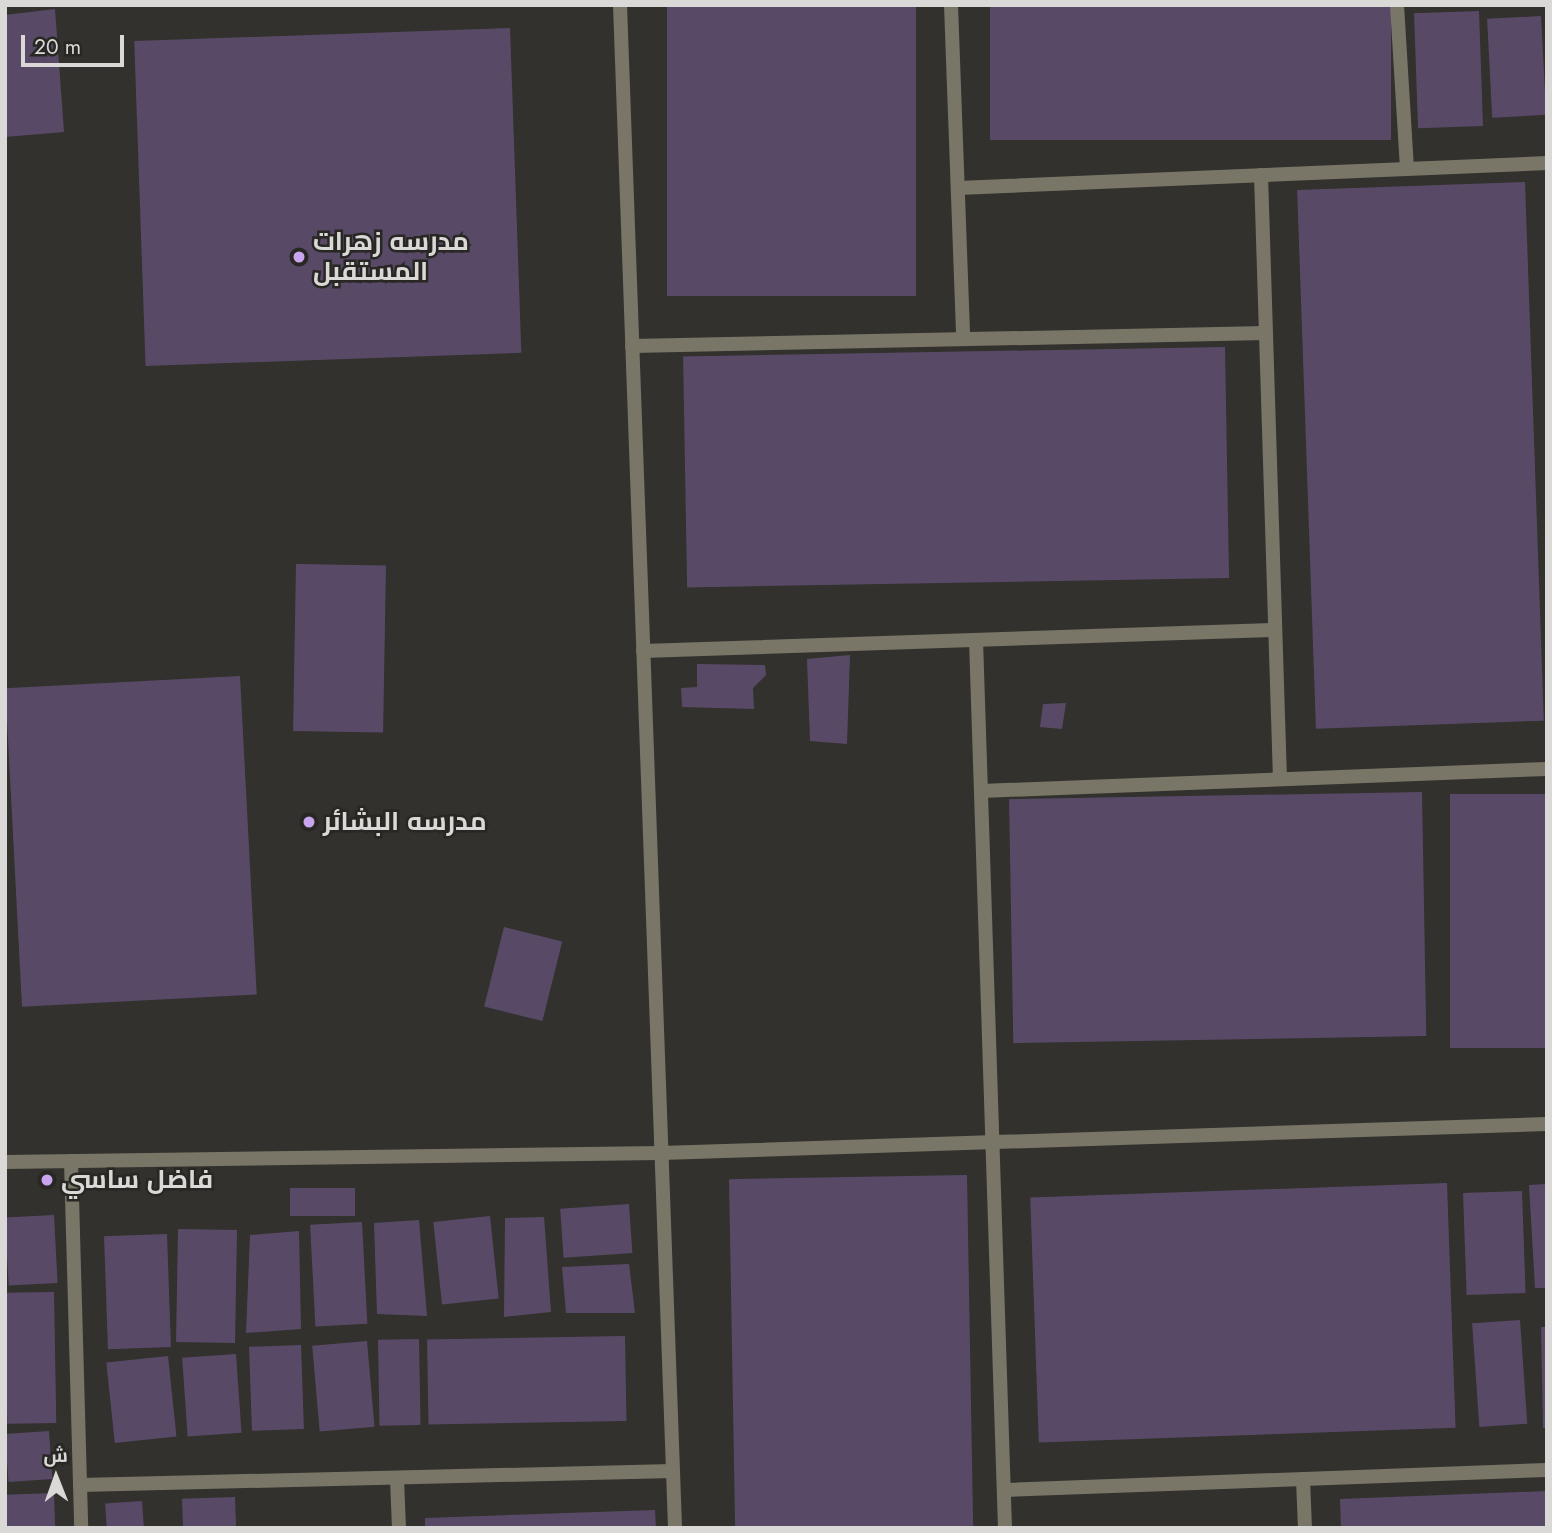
<!DOCTYPE html>
<meta charset="utf-8">
<style>
body{margin:0}
#map{position:relative;width:1552px;height:1533px;overflow:hidden;background:#32312d;font-family:Jost,Cairo,sans-serif}
div>[style]{position:absolute}
.building>*{inset:0;background:#584a67;transform-origin:0 0}
.minor>*{height:14px;margin:-7px;padding:0 7px;transform-origin:7px;border-radius:7px;background:#7a7667}
.dots>*{width:19px;height:19px;translate:-50% -50%;box-sizing:border-box;border:4px solid #282723;border-radius:50%}
span{translate:-50% -50%;white-space:nowrap;text-align:center;line-height:1.15;-webkit-text-stroke:5px #282723;paint-order:stroke}
.poi-label{font-size:26px;color:#dad9d7;font-weight:700}
.left{translate:0 -50%;text-align:left}
.frame{position:absolute;inset:0;border:7px solid #dad9d7;pointer-events:none}
.north{position:absolute;left:21px;top:1442px;width:70px;height:70px;-webkit-text-stroke:5px #282723;paint-order:stroke;rotate:359deg;font-size:19px;font-weight:700;line-height:28px;text-align:center;color:#dad9d7}
.north::after{content:'';display:block;margin:auto;width:24px;height:32px;background:#dad9d7;clip-path:polygon(50% 0,100% 100%,50% 72%,0 100%)}
.scale{position:absolute;left:21px;top:35px;width:103px;height:32px;box-sizing:border-box;border:4px solid #dad9d7;border-top:0;padding-left:9px;font-size:21px;line-height:24px;white-space:nowrap;color:#dad9d7;-webkit-text-stroke:5px #282723;paint-order:stroke}
</style>
<div id="map">
<div class="building">
<i style="left:667px;top:5px;width:249px;height:291px"></i>
<i style="left:990px;top:5px;width:401px;height:135px"></i>
<i style="clip-path:polygon(55px 9px,64px 132px,5px 137px,5px 15px)"></i>
<i style="left:1479px;top:11px;width:115px;height:65px;rotate:88deg"></i>
<i style="left:1541px;top:16px;width:99px;height:54px;rotate:87deg"></i>
<i style="left:510px;top:28px;width:325px;height:376px;rotate:88deg"></i>
<i style="left:1525px;top:182px;width:539px;height:228px;rotate:88deg"></i>
<i style="left:1225px;top:347px;width:231px;height:542px;rotate:89deg"></i>
<i style="left:296px;top:564px;width:90px;height:167px;rotate:1deg"></i>
<i style="clip-path:polygon(850px 655px,847px 744px,810px 741px,807px 659px)"></i>
<i style="clip-path:polygon(697px 664px,765px 665px,766px 675px,753px 688px,754px 709px,682px 707px,681px 688px,697px 687px)"></i>
<i style="left:240px;top:676px;width:319px;height:235px;rotate:87deg"></i>
<i style="clip-path:polygon(1066px 703px,1062px 729px,1040px 727px,1043px 704px)"></i>
<i style="left:1422px;top:792px;width:244px;height:413px;rotate:89deg"></i>
<i style="left:1547px;top:794px;width:254px;height:97px;rotate:90deg"></i>
<i style="left:504px;top:927px;width:60px;height:82px;rotate:14deg"></i>
<i style="left:967px;top:1175px;width:353px;height:238px;rotate:89deg"></i>
<i style="left:1447px;top:1183px;width:245px;height:417px;rotate:88deg"></i>
<i style="clip-path:polygon(1547px 1184px,1547px 1288px,1535px 1288px,1529px 1185px)"></i>
<i style="left:290px;top:1188px;width:65px;height:28px"></i>
<i style="left:1522px;top:1191px;width:102px;height:59px;rotate:88deg"></i>
<i style="left:629px;top:1204px;width:49px;height:69px;rotate:86deg"></i>
<i style="left:54px;top:1215px;width:68px;height:49px;rotate:87deg"></i>
<i style="left:490px;top:1216px;width:83px;height:57px;rotate:84deg"></i>
<i style="clip-path:polygon(544px 1217px,551px 1312px,504px 1317px,505px 1218px)"></i>
<i style="clip-path:polygon(419px 1220px,427px 1316px,377px 1314px,374px 1223px)"></i>
<i style="left:362px;top:1222px;width:102px;height:52px;rotate:87deg"></i>
<i style="left:237px;top:1230px;width:113px;height:59px;rotate:91deg"></i>
<i style="clip-path:polygon(299px 1231px,301px 1329px,246px 1333px,250px 1235px)"></i>
<i style="left:167px;top:1234px;width:113px;height:63px;rotate:88deg"></i>
<i style="clip-path:polygon(629px 1264px,635px 1313px,566px 1313px,562px 1267px)"></i>
<i style="left:54px;top:1292px;width:131px;height:49px;rotate:89deg"></i>
<i style="left:1520px;top:1320px;width:104px;height:48px;rotate:86deg"></i>
<i style="clip-path:polygon(1541px 1327px,1547px 1327px,1547px 1428px,1543px 1428px)"></i>
<i style="left:625px;top:1336px;width:85px;height:198px;rotate:89deg"></i>
<i style="left:419px;top:1339px;width:86px;height:41px;rotate:89deg"></i>
<i style="left:367px;top:1341px;width:86px;height:55px;rotate:85deg"></i>
<i style="left:301px;top:1345px;width:84px;height:52px;rotate:88deg"></i>
<i style="left:236px;top:1354px;width:79px;height:54px;rotate:86deg"></i>
<i style="left:168px;top:1356px;width:81px;height:62px;rotate:84deg"></i>
<i style="left:49px;top:1431px;width:48px;height:44px;rotate:86deg"></i>
<i style="clip-path:polygon(1547px 1491px,1547px 1528px,1341px 1528px,1340px 1499px)"></i>
<i style="left:54px;top:1493px;width:35px;height:49px;rotate:88deg"></i>
<i style="left:235px;top:1497px;width:31px;height:53px;rotate:88deg"></i>
<i style="left:142px;top:1501px;width:27px;height:37px;rotate:86deg"></i>
<i style="clip-path:polygon(655px 1510px,656px 1528px,425px 1528px,425px 1518px)"></i>
</div>
<div class="minor">
<i style="left:620px;top:5px;width:1524px;rotate:87.93deg"></i>
<i style="left:951px;top:5px;width:334px;rotate:87.9deg"></i>
<i style="left:1397px;top:5px;width:164px;rotate:86.5deg"></i>
<i style="left:1261px;top:175px;width:604px;rotate:88.2deg"></i>
<i style="left:958px;top:188px;width:590px;rotate:-2.43deg"></i>
<i style="left:632px;top:346px;width:634px;rotate:-1.17deg"></i>
<i style="left:976px;top:640px;width:888px;rotate:88.13deg"></i>
<i style="left:643px;top:651px;width:630px;rotate:-1.91deg"></i>
<i style="left:981px;top:791px;width:566px;rotate:-2.23deg"></i>
<i style="left:71px;top:1161px;width:367px;rotate:88.4deg"></i>
<i style="left:5px;top:1162px;width:656px;rotate:-0.79deg"></i>
<i style="left:661px;top:1153px;width:886px;rotate:-1.87deg"></i>
<i style="left:397px;top:1479px;width:49px;rotate:87.7deg"></i>
<i style="left:1303px;top:1479px;width:49px;rotate:87.7deg"></i>
<i style="left:80px;top:1485px;width:593px;rotate:-1.35deg"></i>
<i style="left:1004px;top:1490px;width:543px;rotate:-2.11deg"></i>
</div>
<div class="dots">
<i style="left:299px;top:257px;background:#c9a5ee"></i>
<i style="left:309px;top:822px;background:#c9a5ee"></i>
<i style="left:47px;top:1180px;background:#c9a5ee"></i>
</div>
<div class="poi-label">
<span class="left" style="left:313px;top:257px">مدرسه زهرات<br>المستقبل</span>
<span class="left" style="left:323px;top:822px">مدرسه البشائر</span>
<span class="left" style="left:61px;top:1180px">فاضل ساسي</span>
</div>
<div class="frame"></div>
<div class="north">ش</div>
<div class="scale">20 m</div>
</div>
